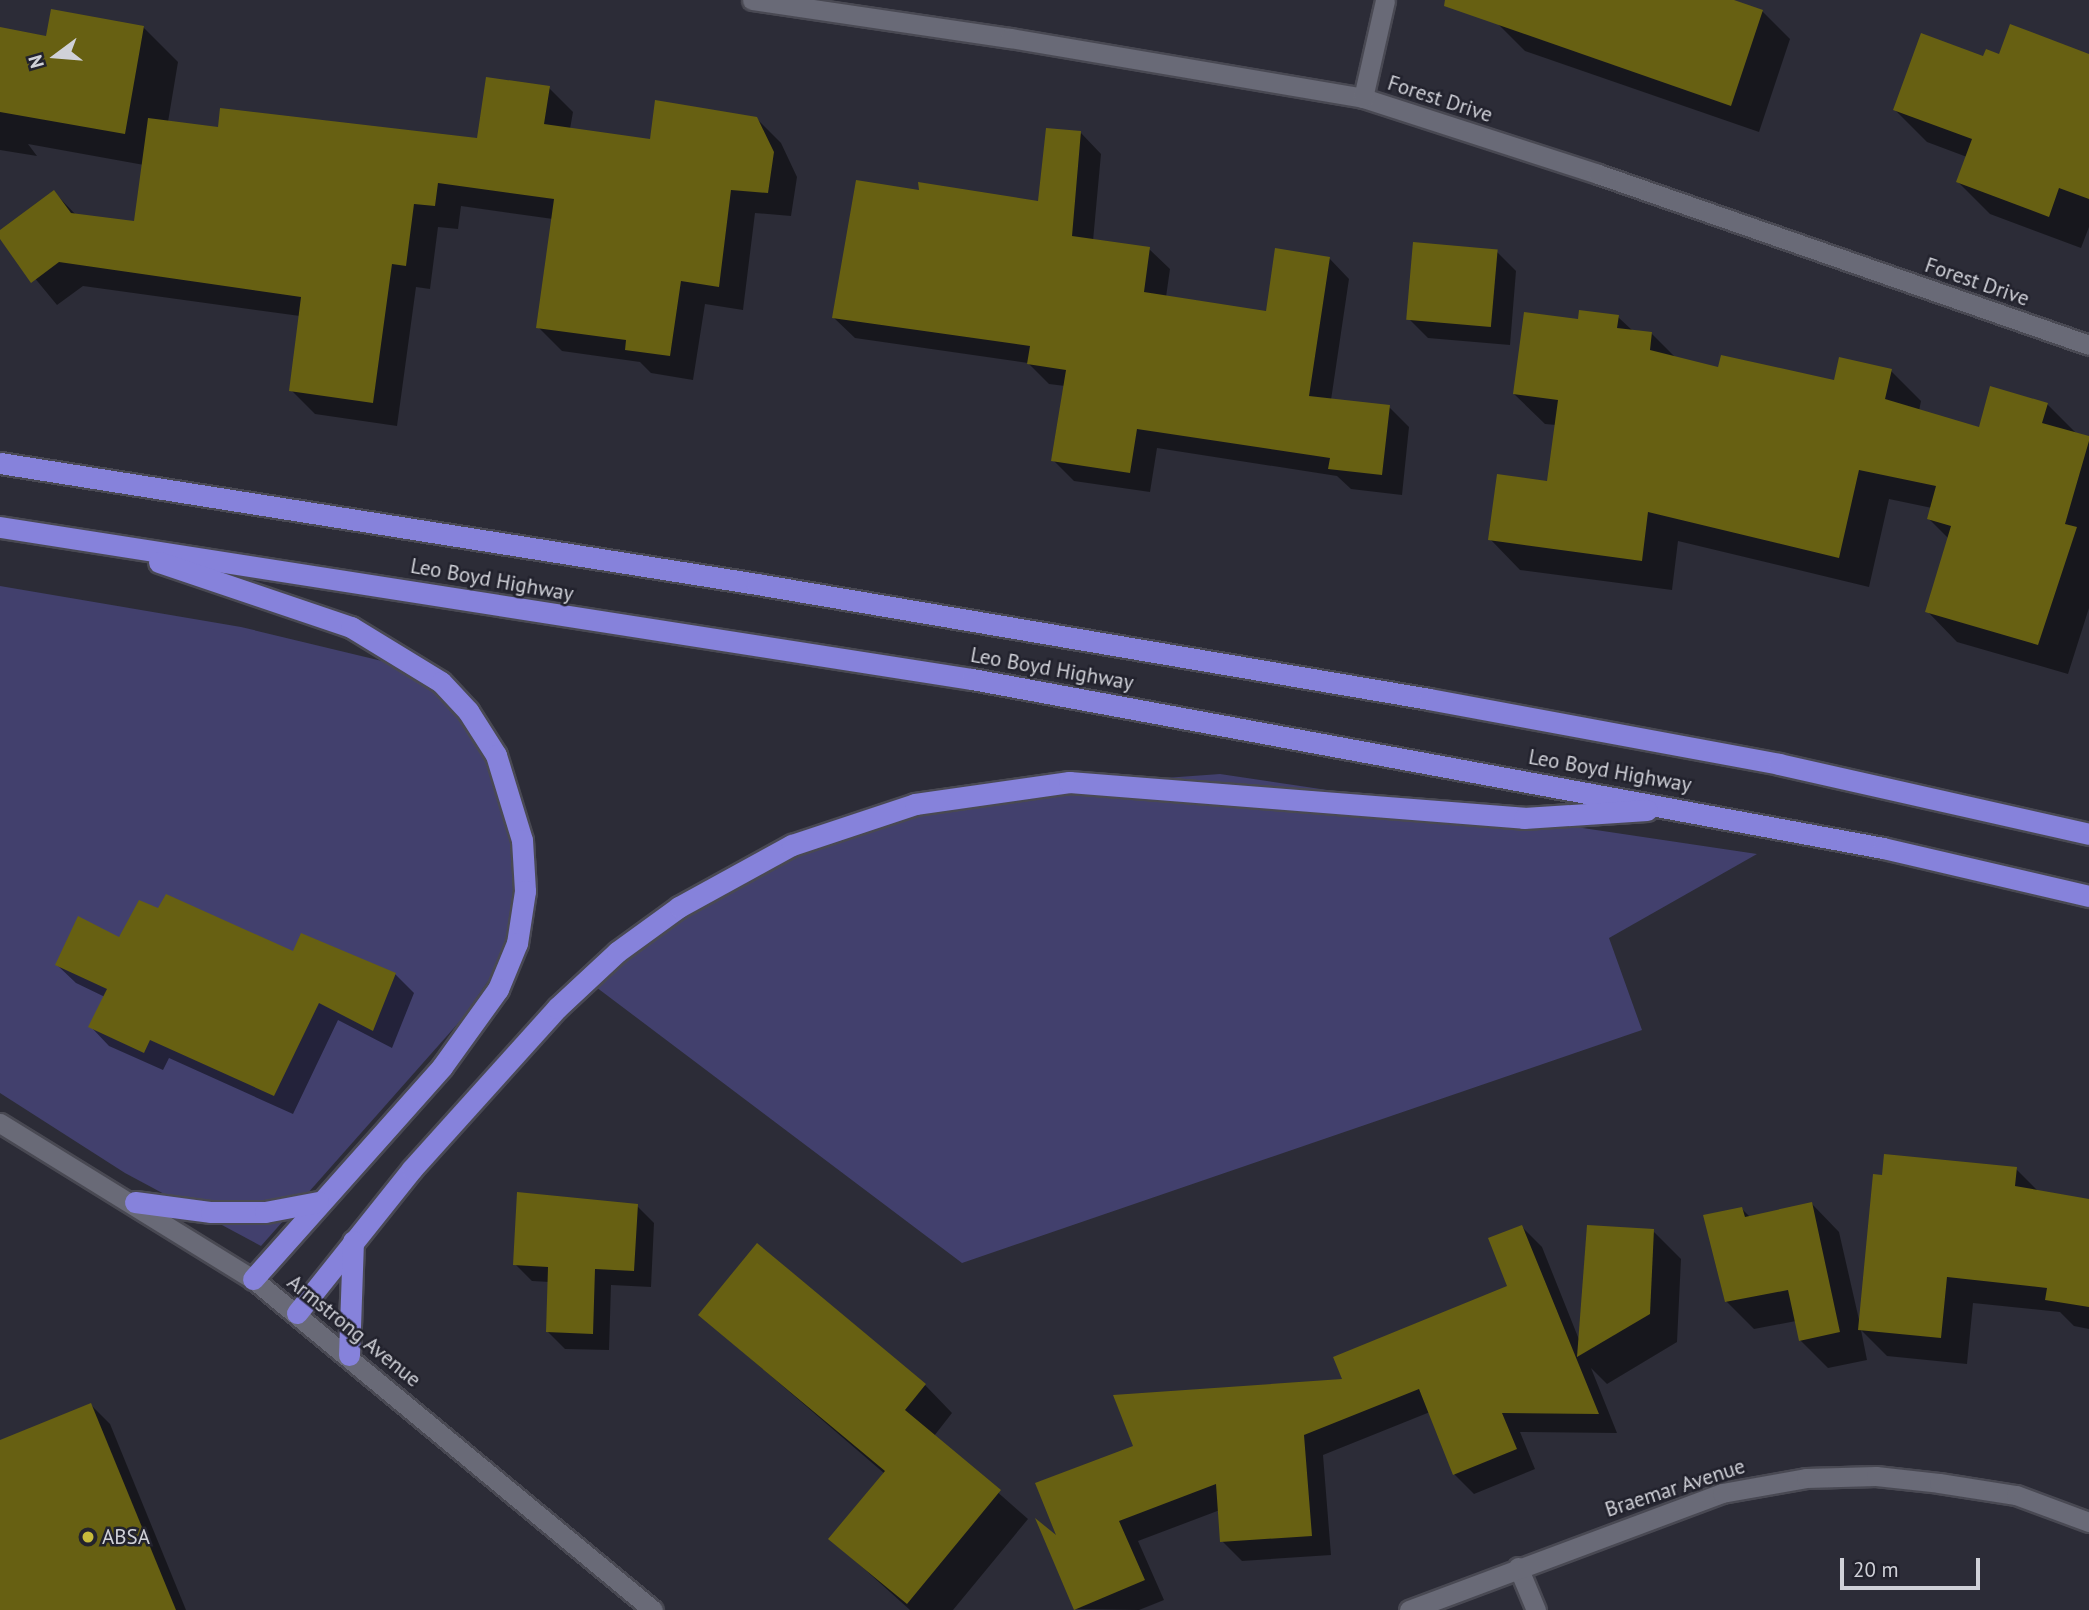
<!DOCTYPE html>
<style>
body{margin:0}
#map{position:relative;width:2089px;height:1610px;overflow:hidden;background:#2c2c37;font-family:"PT Sans",sans-serif}
div>[style]{position:absolute}
.green>*{inset:0;background:#42406d}
.shadow>*{inset:0;background:#0007}
.building>*{inset:0;background:#676012;transform-origin:0 0}
.roads{filter:drop-shadow(2px 0 #494953) drop-shadow(-2px 0 #494953) drop-shadow(0 2px #494953) drop-shadow(0 -2px #494953)}
.minor>*{height:19px;margin:-9.5px;padding:0 9.5px;transform-origin:9.5px;border-radius:9.5px;background:#696a77}
.tertiary>*{height:19px;margin:-9.5px;padding:0 9.5px;transform-origin:9.5px;border-radius:9.5px;background:#696a77}
.motorway>*{height:21px;margin:-10.5px;padding:0 10.5px;transform-origin:10.5px;border-radius:10.5px;background:#8682db}
.dots>*{width:19px;height:19px;translate:-50% -50%;box-sizing:border-box;border:4px solid #22222d;border-radius:50%}
span{translate:-50% -50%;white-space:nowrap;text-align:center;line-height:1.15;-webkit-text-stroke:5px #22222d;paint-order:stroke}
.street-label{font-size:21px;color:#d0d1d8}
.poi-label{font-size:21px;color:#d0d1d8}
.left{translate:0 -50%;text-align:left}
.north{position:absolute;left:21px;top:21px;width:70px;height:70px;-webkit-text-stroke:5px #22222d;paint-order:stroke;rotate:254deg;font-size:19px;font-weight:700;line-height:28px;text-align:center;color:#d0d1d8}
.north::after{content:'';display:block;margin:auto;width:24px;height:32px;background:#d0d1d8;clip-path:polygon(50% 0,100% 100%,50% 72%,0 100%)}
.scale{position:absolute;left:1840px;top:1558px;width:140px;height:32px;box-sizing:border-box;border:4px solid #d0d1d8;border-top:0;padding-left:9px;font-size:21px;line-height:24px;white-space:nowrap;color:#d0d1d8;-webkit-text-stroke:5px #22222d;paint-order:stroke}
</style>
<div id="map">
<div class="green">
<i style="clip-path:polygon(0 586px,241px 627px,382px 661px,439px 688px,480px 738px,511px 814px,522px 913px,505px 957px,461px 1020px,261px 1246px,125px 1173px,0 1093px)"></i>
<i style="clip-path:polygon(1220px 774px,1757px 854px,1609px 938px,1642px 1030px,962px 1263px,588px 981px,691px 895px,900px 797px)"></i>
</div>
<div class="shadow">
<i style="clip-path:polygon(1505px 0,1729px 0,1762px 11px,1790px 39px,1759px 132px,1525px 51px,1497px 23px)"></i>
<i style="clip-path:polygon(143px 27px,178px 62px,168px 122px,220px 129px,478px 140px,549px 88px,573px 112px,570px 129px,652px 141px,756px 118px,781px 143px,797px 177px,791px 216px,755px 213px,743px 310px,705px 304px,693px 380px,651px 373px,640px 362px,562px 351px,538px 327px,553px 219px,461px 206px,458px 229px,438px 227px,430px 289px,416px 287px,397px 426px,315px 414px,291px 390px,300px 316px,83px 286px,57px 305px,0 236px,54px 192px,77px 216px,136px 223px,144px 165px,28px 144px,37px 156px,0 150px,0 29px,47px 38px)"></i>
<i style="clip-path:polygon(2089px 56px,2089px 227px,2081px 248px,1990px 214px,1958px 182px,1967px 157px,1927px 142px,1895px 110px,1984px 58px)"></i>
<i style="clip-path:polygon(1081px 133px,1101px 154px,1093px 241px,1149px 249px,1170px 269px,1166px 297px,1267px 313px,1329px 258px,1349px 279px,1331px 400px,1389px 407px,1409px 427px,1402px 495px,1351px 489px,1337px 476px,1157px 448px,1150px 492px,1074px 481px,1053px 460px,1065px 386px,1049px 384px,1028px 363px,855px 338px,834px 318px,921px 192px,1039px 203px)"></i>
<i style="clip-path:polygon(1497px 252px,1516px 271px,1510px 345px,1428px 338px,1409px 319px)"></i>
<i style="clip-path:polygon(1618px 317px,1633px 331px,1651px 333px,1676px 358px,1719px 369px,1835px 382px,1891px 371px,1921px 401px,1919px 411px,1981px 429px,2047px 404px,2077px 434px,2089px 438px,2089px 608px,2068px 674px,1957px 642px,1927px 611px,1949px 539px,1929px 519px,1932px 508px,1889px 499px,1869px 587px,1678px 541px,1672px 590px,1520px 570px,1490px 539px,1549px 483px,1556px 425px,1545px 424px,1514px 394px,1580px 321px)"></i>
<i style="clip-path:polygon(120px 939px,294px 953px,395px 974px,414px 993px,392px 1048px,338px 1020px,293px 1114px,169px 1058px,163px 1070px,109px 1046px,91px 1027px,105px 997px,76px 983px,57px 965px)"></i>
<i style="clip-path:polygon(2016px 1169px,2039px 1192px,2089px 1200px,2089px 1329px,2074px 1326px,2060px 1312px,1973px 1303px,1967px 1364px,1887px 1356px,1861px 1330px,1867px 1360px,1828px 1368px,1800px 1340px,1796px 1321px,1754px 1329px,1726px 1301px,1742px 1209px,1750px 1217px,1812px 1204px,1839px 1232px,1860px 1324px)"></i>
<i style="clip-path:polygon(637px 1206px,654px 1223px,651px 1287px,611px 1285px,609px 1350px,565px 1349px,548px 1332px,550px 1282px,532px 1281px,515px 1264px)"></i>
<i style="clip-path:polygon(1522px 1227px,1542px 1247px,1580px 1342px,1653px 1231px,1681px 1259px,1677px 1342px,1607px 1384px,1591px 1368px,1617px 1433px,1520px 1432px,1535px 1469px,1474px 1494px,1454px 1474px,1430px 1412px,1323px 1455px,1331px 1555px,1242px 1561px,1222px 1541px,1220px 1510px,1138px 1541px,1164px 1600px,1139px 1610px,1075px 1609px,1060px 1541px,1509px 1287px)"></i>
<i style="clip-path:polygon(700px 1315px,925px 1385px,952px 1413px,934px 1436px,1028px 1519px,953px 1610px,910px 1610px,831px 1539px,885px 1474px)"></i>
<i style="clip-path:polygon(91px 1405px,110px 1424px,186px 1610px,0 1610px,0 1442px)"></i>
</div>
<div class="building">
<i style="clip-path:polygon(1445px 0,1734px 0,1763px 10px,1731px 106px,1444px 6px)"></i>
<i style="clip-path:polygon(51px 9px,144px 26px,125px 134px,0 112px,0 27px,46px 36px)"></i>
<i style="clip-path:polygon(2010px 24px,2089px 54px,2089px 199px,2059px 188px,2049px 217px,1956px 182px,1972px 139px,1893px 110px,1921px 33px,1983px 56px,1986px 49px,1999px 54px)"></i>
<i style="clip-path:polygon(486px 77px,550px 86px,544px 124px,650px 139px,655px 100px,757px 117px,774px 152px,768px 193px,731px 190px,719px 287px,681px 281px,670px 356px,625px 350px,626px 340px,536px 328px,554px 199px,438px 183px,435px 206px,414px 204px,406px 266px,392px 264px,373px 403px,289px 391px,301px 297px,59px 262px,31px 283px,0 239px,0 230px,54px 190px,71px 213px,134px 221px,148px 118px,218px 127px,220px 108px,477px 138px)"></i>
<i style="clip-path:polygon(1046px 128px,1081px 131px,1072px 236px,1150px 247px,1144px 292px,1266px 311px,1275px 248px,1330px 257px,1309px 396px,1390px 405px,1382px 475px,1328px 469px,1330px 458px,1137px 429px,1130px 473px,1051px 461px,1066px 370px,1027px 364px,1030px 346px,832px 318px,856px 180px,919px 190px,918px 182px,1038px 201px)"></i>
<i style="left:1413px;top:242px;width:85px;height:78px;rotate:5deg"></i>
<i style="clip-path:polygon(1579px 310px,1619px 315px,1617px 328px,1652px 332px,1650px 350px,1718px 367px,1721px 355px,1834px 380px,1839px 357px,1892px 369px,1885px 399px,1979px 427px,1990px 386px,2048px 403px,2042px 423px,2089px 436px,2089px 441px,2065px 524px,2077px 527px,2038px 645px,1925px 612px,1951px 526px,1927px 519px,1936px 486px,1859px 470px,1839px 558px,1648px 512px,1642px 561px,1488px 540px,1497px 474px,1547px 481px,1558px 400px,1513px 394px,1524px 312px,1578px 319px)"></i>
<i style="clip-path:polygon(166px 894px,293px 951px,301px 933px,396px 973px,373px 1031px,319px 1003px,274px 1096px,150px 1040px,144px 1053px,88px 1027px,107px 989px,55px 965px,78px 916px,119px 937px,139px 900px,158px 908px)"></i>
<i style="clip-path:polygon(1884px 1154px,2017px 1167px,2015px 1186px,2089px 1199px,2089px 1307px,2045px 1300px,2047px 1288px,1947px 1277px,1941px 1338px,1858px 1330px,1873px 1174px,1882px 1175px)"></i>
<i style="clip-path:polygon(517px 1192px,638px 1204px,634px 1271px,595px 1269px,593px 1334px,546px 1332px,548px 1267px,513px 1265px)"></i>
<i style="clip-path:polygon(1812px 1202px,1840px 1332px,1799px 1341px,1788px 1290px,1725px 1302px,1703px 1215px,1742px 1207px,1745px 1217px)"></i>
<i style="clip-path:polygon(1522px 1225px,1599px 1414px,1502px 1413px,1517px 1449px,1453px 1475px,1419px 1389px,1304px 1435px,1312px 1536px,1220px 1542px,1216px 1484px,1119px 1521px,1145px 1580px,1074px 1610px,1035px 1518px,1056px 1535px,1035px 1483px,1133px 1446px,1113px 1395px,1342px 1379px,1333px 1357px,1507px 1286px,1488px 1238px)"></i>
<i style="clip-path:polygon(1587px 1225px,1654px 1229px,1650px 1314px,1577px 1357px)"></i>
<i style="clip-path:polygon(757px 1243px,926px 1384px,905px 1410px,1001px 1490px,907px 1604px,828px 1539px,885px 1471px,698px 1315px)"></i>
<i style="clip-path:polygon(91px 1403px,176px 1610px,0 1610px,0 1440px)"></i>
</div>
<div class="roads">
<div class="minor">
<i style="left:752px;top:0;width:261px;rotate:8.4deg"></i>
<i style="left:1010px;top:38px;width:358px;rotate:9.6deg"></i>
<i style="left:1363px;top:98px;width:247px;rotate:17.9deg"></i>
<i style="left:1598px;top:174px;width:520px;rotate:19.2deg"></i>
<i style="left:1363px;top:98px;width:100px;rotate:-77.3deg"></i>
<i style="left:1518px;top:1567px;width:47px;rotate:67.3deg"></i>
<i style="left:1409px;top:1610px;width:334px;rotate:-20.5deg"></i>
<i style="left:1722px;top:1493px;width:85px;rotate:-10.1deg"></i>
<i style="left:1806px;top:1478px;width:70px;rotate:-1.6deg"></i>
<i style="left:1876px;top:1476px;width:63px;rotate:6.3deg"></i>
<i style="left:1939px;top:1483px;width:78px;rotate:8.9deg"></i>
<i style="left:2016px;top:1495px;width:78px;rotate:20.3deg"></i>
</div>
<div class="tertiary">
<i style="left:0;top:1123px;width:297px;rotate:31.7deg"></i>
<i style="left:253px;top:1279px;width:519px;rotate:39.61deg"></i>
</div>
<div class="motorway">
<i style="left:0;top:463px;width:767px;rotate:9.08deg"></i>
<i style="left:757px;top:584px;width:682px;rotate:9.71deg"></i>
<i style="left:1429px;top:699px;width:356px;rotate:10.5deg"></i>
<i style="left:1779px;top:764px;width:318px;rotate:12.7deg"></i>
<i style="left:0;top:527px;width:984px;rotate:8.89deg"></i>
<i style="left:972px;top:679px;width:927px;rotate:10.51deg"></i>
<i style="left:1883px;top:848px;width:212px;rotate:13.1deg"></i>
<i style="left:159px;top:562px;width:203px;rotate:18.7deg"></i>
<i style="left:351px;top:627px;width:105px;rotate:31.4deg"></i>
<i style="left:441px;top:682px;width:40px;rotate:47deg"></i>
<i style="left:468px;top:711px;width:52px;rotate:57.5deg"></i>
<i style="left:496px;top:755px;width:89px;rotate:73deg"></i>
<i style="left:522px;top:840px;width:51px;rotate:86.6deg"></i>
<i style="left:525px;top:891px;width:53px;rotate:98.7deg"></i>
<i style="left:517px;top:943px;width:50px;rotate:112.4deg"></i>
<i style="left:498px;top:989px;width:96px;rotate:125.7deg"></i>
<i style="left:442px;top:1067px;width:284px;rotate:131.7deg"></i>
<i style="left:135px;top:1202px;width:77px;rotate:7.5deg"></i>
<i style="left:211px;top:1212px;width:54px"></i>
<i style="left:265px;top:1212px;width:54px;rotate:-10.7deg"></i>
<i style="left:297px;top:1313px;width:184px;rotate:-51.4deg"></i>
<i style="left:412px;top:1169px;width:217px;rotate:-48deg"></i>
<i style="left:557px;top:1008px;width:82px;rotate:-43deg"></i>
<i style="left:617px;top:952px;width:77px;rotate:-36deg"></i>
<i style="left:679px;top:907px;width:129px;rotate:-28.8deg"></i>
<i style="left:792px;top:845px;width:130px;rotate:-18.4deg"></i>
<i style="left:915px;top:804px;width:156px;rotate:-8.1deg"></i>
<i style="left:1069px;top:782px;width:456px;rotate:4.5deg"></i>
<i style="left:1524px;top:818px;width:123px;rotate:-3.7deg"></i>
<i style="left:349px;top:1355px;width:114px;rotate:-88deg"></i>
</div>
</div>
<div class="dots">
<i style="left:88px;top:1537px;background:#c7bb3b"></i>
</div>
<div class="street-label">
<span style="left:1440px;top:99px;rotate:18deg">Forest Drive</span>
<span style="left:1977px;top:282px;rotate:19deg">Forest Drive</span>
<span style="left:492px;top:580px;rotate:10deg">Leo Boyd Highway</span>
<span style="left:1052px;top:669px;rotate:10deg">Leo Boyd Highway</span>
<span style="left:1610px;top:771px;rotate:10deg">Leo Boyd Highway</span>
<span style="left:354px;top:1331px;rotate:39deg">Armstrong Avenue</span>
<span style="left:1675px;top:1488px;rotate:-18deg">Braemar Avenue</span>
</div>
<div class="poi-label">
<span class="left" style="left:102px;top:1537px">ABSA</span>
</div>
<div class="north">N</div>
<div class="scale">20 m</div>
</div>
